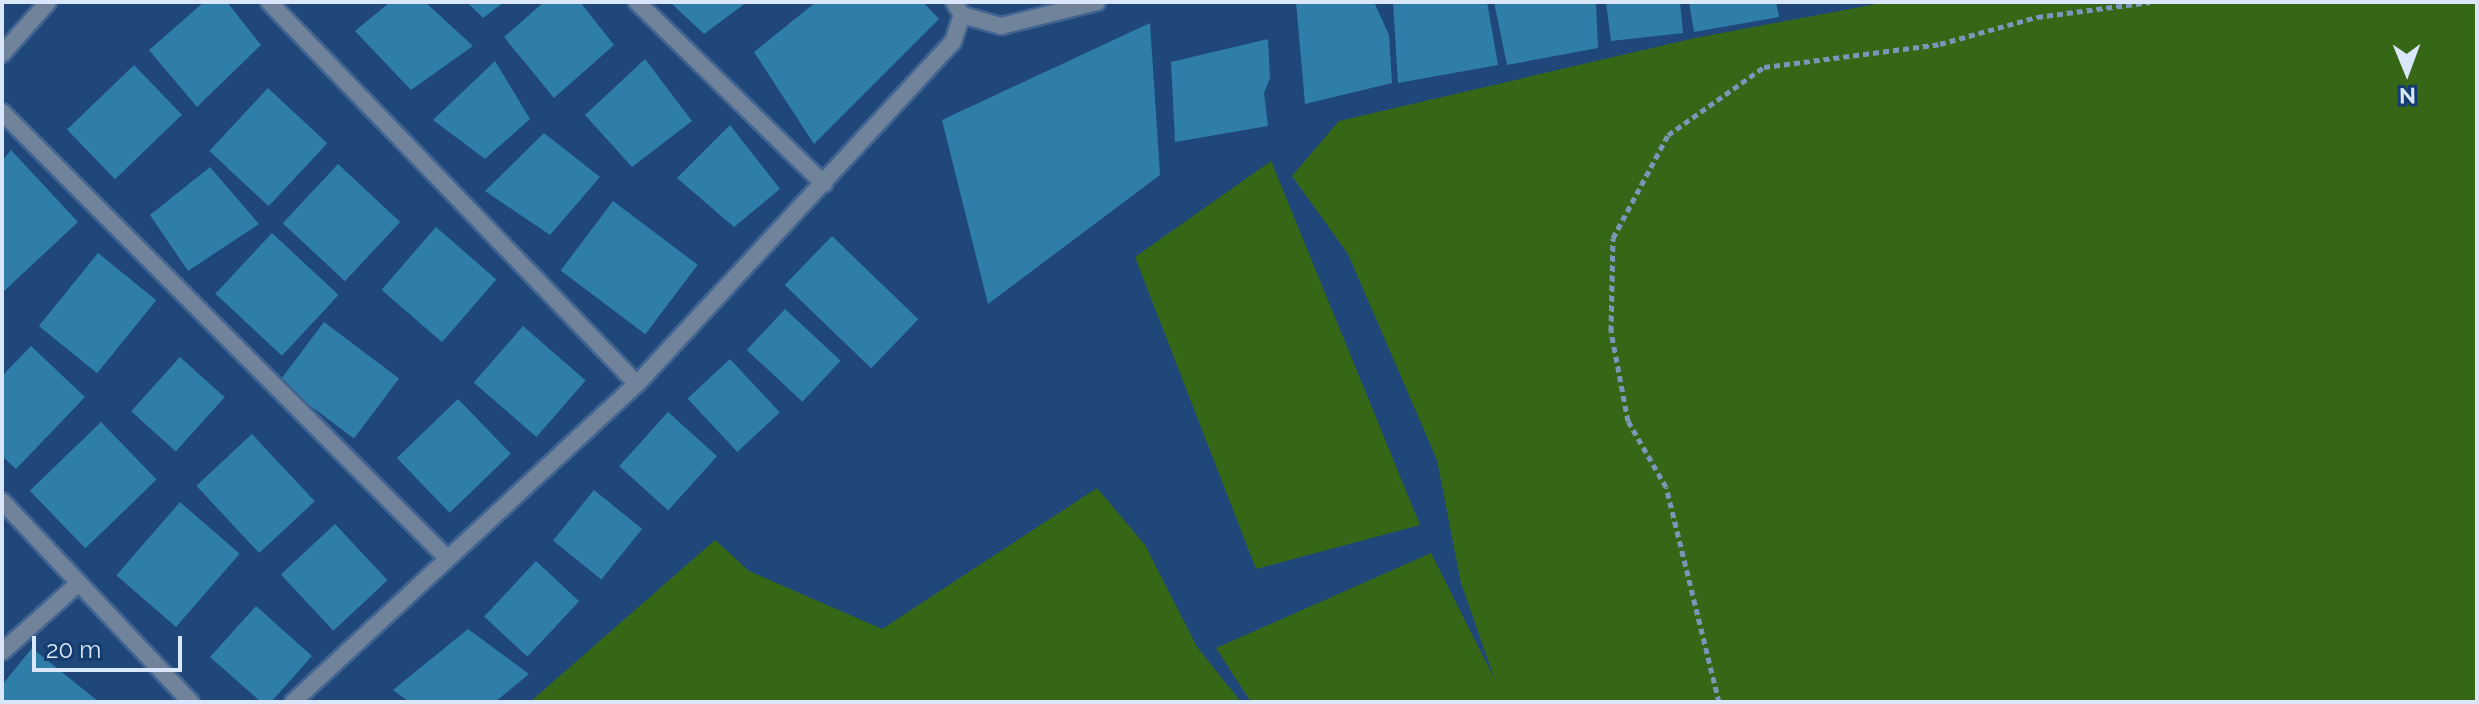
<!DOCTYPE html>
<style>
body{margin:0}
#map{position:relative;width:2479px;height:704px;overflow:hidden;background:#1f477a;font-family:Raleway,sans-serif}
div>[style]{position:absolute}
.green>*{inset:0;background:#366716}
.building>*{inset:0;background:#2e7ea9;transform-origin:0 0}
.path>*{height:5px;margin-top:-2.5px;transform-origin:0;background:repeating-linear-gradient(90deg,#7c96b9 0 6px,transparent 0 10px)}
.roads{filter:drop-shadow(2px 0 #416491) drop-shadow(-2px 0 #416491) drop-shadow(0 2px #416491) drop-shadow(0 -2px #416491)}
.street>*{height:16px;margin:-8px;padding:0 8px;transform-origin:8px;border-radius:8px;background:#70839b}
span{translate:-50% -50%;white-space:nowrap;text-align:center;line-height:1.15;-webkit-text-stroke:8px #143c6e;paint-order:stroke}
.frame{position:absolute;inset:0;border:4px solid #dae7fa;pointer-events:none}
.north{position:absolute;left:2367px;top:32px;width:80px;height:80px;-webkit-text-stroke:6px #143c6e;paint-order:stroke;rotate:179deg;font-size:22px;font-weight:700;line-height:32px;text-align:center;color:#dae7fa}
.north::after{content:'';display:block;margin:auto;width:28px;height:36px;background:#dae7fa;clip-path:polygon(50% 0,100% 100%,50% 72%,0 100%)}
.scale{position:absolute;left:32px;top:636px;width:150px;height:36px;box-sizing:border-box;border:4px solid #dae7fa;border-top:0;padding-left:10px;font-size:24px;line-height:28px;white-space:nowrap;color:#dae7fa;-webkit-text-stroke:6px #143c6e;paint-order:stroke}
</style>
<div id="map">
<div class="green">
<i style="clip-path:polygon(1887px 2px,2477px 2px,2477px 702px,1251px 702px,1216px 648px,1431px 553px,1495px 680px,1461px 583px,1437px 460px,1348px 254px,1292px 176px,1339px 121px,1695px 38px)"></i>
<i style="clip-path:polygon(1271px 161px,1420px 525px,1256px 569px,1135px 257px)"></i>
<i style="clip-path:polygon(1097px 488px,1145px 545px,1197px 647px,1241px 702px,530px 702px,715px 540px,749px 571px,882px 629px)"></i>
</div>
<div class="building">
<i style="clip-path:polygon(204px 2px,227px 2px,261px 45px,197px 107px,149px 50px)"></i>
<i style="clip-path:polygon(390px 2px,425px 2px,473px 46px,411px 90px,355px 31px)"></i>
<i style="clip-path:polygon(467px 2px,504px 2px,483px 18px)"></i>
<i style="clip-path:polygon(544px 2px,580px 2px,614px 45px,554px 98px,504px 37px)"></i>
<i style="clip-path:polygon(670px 2px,747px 2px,704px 34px)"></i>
<i style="clip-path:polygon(816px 2px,923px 2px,939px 19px,814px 144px,754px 52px)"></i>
<i style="clip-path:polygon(1296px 2px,1374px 2px,1389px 35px,1392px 83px,1305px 104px)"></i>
<i style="clip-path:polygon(1393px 2px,1487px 2px,1498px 65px,1398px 83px)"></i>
<i style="clip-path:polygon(1494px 2px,1596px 2px,1598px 48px,1507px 65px)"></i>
<i style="clip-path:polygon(1606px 2px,1680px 2px,1683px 33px,1611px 41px)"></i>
<i style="clip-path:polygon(1689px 2px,1776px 2px,1779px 17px,1694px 32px)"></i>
<i style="clip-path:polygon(1150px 23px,1160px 175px,988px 304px,942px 120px)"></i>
<i style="clip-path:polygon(1268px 39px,1270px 78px,1264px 93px,1268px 126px,1175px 142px,1171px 62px)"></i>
<i style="clip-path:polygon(645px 59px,692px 121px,632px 167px,585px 115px)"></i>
<i style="clip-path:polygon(495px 61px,530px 119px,485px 159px,433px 120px)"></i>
<i style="left:134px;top:65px;width:69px;height:93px;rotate:46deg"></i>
<i style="left:268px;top:88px;width:81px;height:86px;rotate:43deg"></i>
<i style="clip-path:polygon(730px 125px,780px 189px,734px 227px,677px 178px)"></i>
<i style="clip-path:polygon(544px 133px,600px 177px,550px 235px,485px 191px)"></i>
<i style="clip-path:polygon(11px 150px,78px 222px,2px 293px,2px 161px)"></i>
<i style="left:338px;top:164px;width:85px;height:81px;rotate:43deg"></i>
<i style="clip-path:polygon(210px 167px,259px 224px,188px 271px,150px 215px)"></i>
<i style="left:613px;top:201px;width:106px;height:87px;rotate:37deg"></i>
<i style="left:436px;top:227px;width:80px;height:83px;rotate:41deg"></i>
<i style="left:272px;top:233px;width:91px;height:83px;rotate:43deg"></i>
<i style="left:832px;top:236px;width:120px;height:68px;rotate:44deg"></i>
<i style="left:98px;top:253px;width:75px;height:94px;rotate:39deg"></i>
<i style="left:785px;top:309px;width:76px;height:56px;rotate:43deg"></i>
<i style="left:324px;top:322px;width:94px;height:75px;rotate:37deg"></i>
<i style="left:523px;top:326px;width:83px;height:75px;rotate:41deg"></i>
<i style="clip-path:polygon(31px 346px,85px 397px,16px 469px,2px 456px,2px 376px)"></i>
<i style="left:180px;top:357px;width:60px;height:73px;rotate:42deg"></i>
<i style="left:730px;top:359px;width:73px;height:58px;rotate:47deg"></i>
<i style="left:458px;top:399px;width:76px;height:85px;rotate:46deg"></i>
<i style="left:668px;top:412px;width:66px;height:73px;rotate:42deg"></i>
<i style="left:101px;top:422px;width:80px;height:99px;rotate:46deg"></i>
<i style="left:252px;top:434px;width:92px;height:76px;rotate:47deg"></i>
<i style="left:594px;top:490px;width:62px;height:65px;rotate:39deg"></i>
<i style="left:180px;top:502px;width:79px;height:97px;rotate:41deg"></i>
<i style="left:335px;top:524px;width:77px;height:74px;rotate:47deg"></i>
<i style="left:536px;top:561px;width:59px;height:76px;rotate:43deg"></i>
<i style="clip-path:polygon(256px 606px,312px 656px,271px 702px,261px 702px,210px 657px)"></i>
<i style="clip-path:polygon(468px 629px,529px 674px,495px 702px,409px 702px,393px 690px)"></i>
<i style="clip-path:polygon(32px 648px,99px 702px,2px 702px,2px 685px)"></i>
</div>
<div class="path">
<i style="left:1719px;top:702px;width:221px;rotate:-103.8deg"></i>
<i style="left:1666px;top:487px;width:76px;rotate:-119.9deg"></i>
<i style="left:1628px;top:421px;width:92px;rotate:-100.7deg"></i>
<i style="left:1611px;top:331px;width:93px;rotate:-88.8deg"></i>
<i style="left:1613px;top:238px;width:117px;rotate:-61.9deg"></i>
<i style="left:1668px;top:135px;width:118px;rotate:-35.3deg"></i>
<i style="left:1764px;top:67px;width:177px;rotate:-7.4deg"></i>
<i style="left:1940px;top:44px;width:101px;rotate:-15.6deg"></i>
<i style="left:2037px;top:17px;width:114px;rotate:-7.6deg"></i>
</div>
<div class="roads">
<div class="street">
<i style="left:269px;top:2px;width:530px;rotate:46.07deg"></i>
<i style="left:637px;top:2px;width:261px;rotate:44.2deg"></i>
<i style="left:954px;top:2px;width:15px;rotate:58deg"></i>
<i style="left:962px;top:15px;width:41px;rotate:15.8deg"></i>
<i style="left:1001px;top:26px;width:99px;rotate:-14deg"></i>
<i style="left:2px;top:54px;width:69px;rotate:-48.5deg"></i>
<i style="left:2px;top:112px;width:627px;rotate:45.06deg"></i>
<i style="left:2px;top:501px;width:276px;rotate:46.8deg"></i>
<i style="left:2px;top:652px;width:103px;rotate:-41.9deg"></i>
<i style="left:293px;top:702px;width:468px;rotate:-42.8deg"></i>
<i style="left:637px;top:384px;width:466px;rotate:-47.3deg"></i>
<i style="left:953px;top:42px;width:28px;rotate:-72deg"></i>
</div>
</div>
<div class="frame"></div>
<div class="north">N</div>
<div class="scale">20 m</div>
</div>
